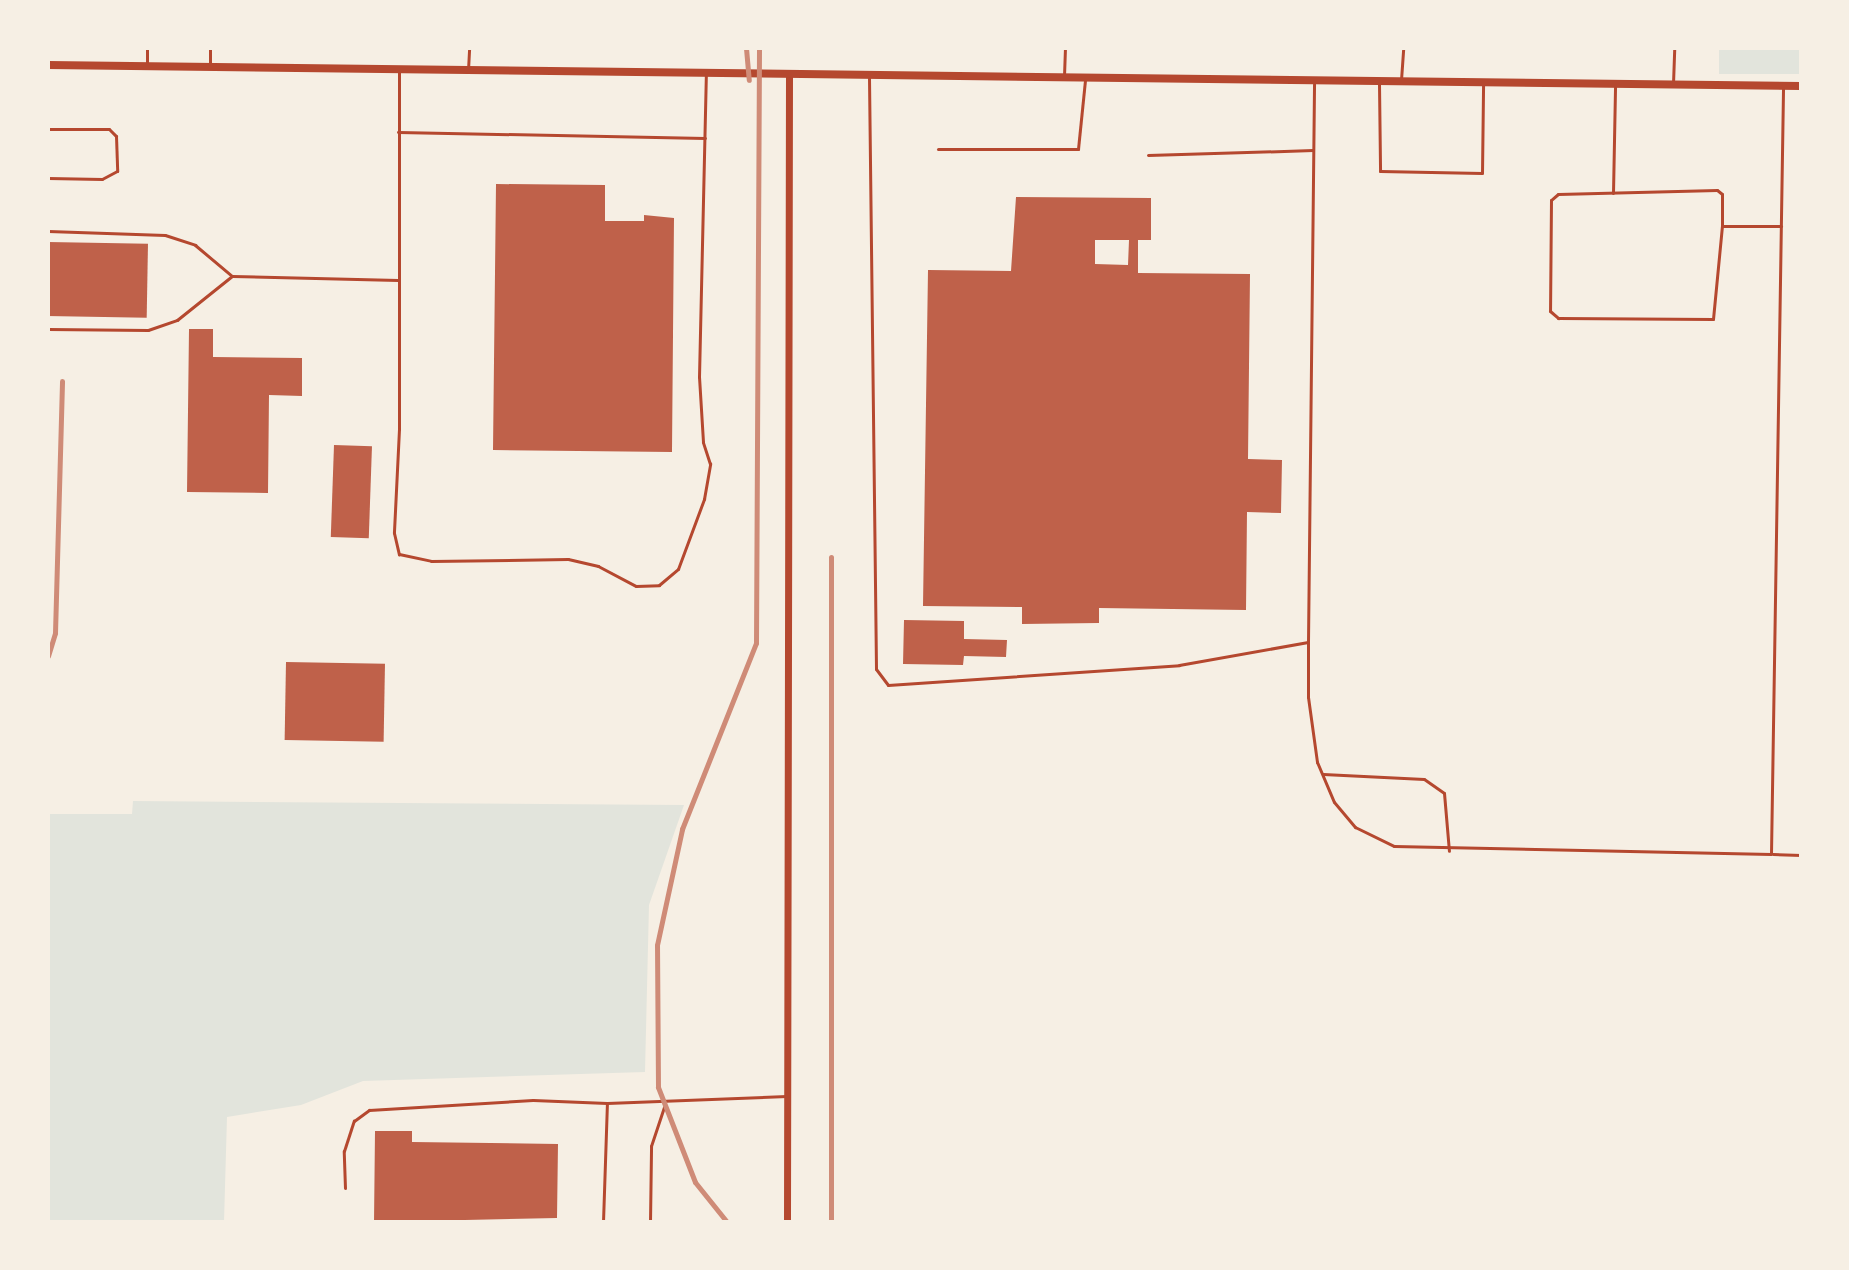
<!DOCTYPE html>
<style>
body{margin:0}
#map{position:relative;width:1849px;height:1270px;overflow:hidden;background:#f6efe4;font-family:"PT Sans Narrow",sans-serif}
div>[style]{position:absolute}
.green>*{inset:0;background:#e2e4dc;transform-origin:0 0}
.building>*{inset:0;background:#bf614a;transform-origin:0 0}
.service>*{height:3px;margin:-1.5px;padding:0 1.5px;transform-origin:1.5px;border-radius:1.5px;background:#b5482f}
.minor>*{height:7px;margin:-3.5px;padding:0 3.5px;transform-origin:3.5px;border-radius:3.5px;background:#b5482f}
.tertiary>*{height:8px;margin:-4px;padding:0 4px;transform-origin:4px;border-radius:4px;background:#b5482f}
.rail>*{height:5px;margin:-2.5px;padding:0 2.5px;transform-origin:2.5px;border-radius:2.5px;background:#cf8b77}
span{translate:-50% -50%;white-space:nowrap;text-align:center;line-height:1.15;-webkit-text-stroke:6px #f6efe4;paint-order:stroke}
.frame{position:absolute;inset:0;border:50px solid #f6efe4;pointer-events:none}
</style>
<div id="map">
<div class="green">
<i style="left:1719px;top:48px;width:82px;height:26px"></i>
<i style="clip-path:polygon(133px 801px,684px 805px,649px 905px,645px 1072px,363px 1081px,301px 1105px,227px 1117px,224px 1222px,48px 1222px,48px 814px,132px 814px)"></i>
</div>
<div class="building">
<i style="clip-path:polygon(496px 184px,605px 185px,605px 221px,644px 221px,644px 215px,674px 218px,672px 452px,493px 450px)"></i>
<i style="clip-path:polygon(evenodd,1016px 197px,1151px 198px,1151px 240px,1138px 240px,1138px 273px,1250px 274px,1248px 459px,1282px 460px,1281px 513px,1247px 512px,1246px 610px,1099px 608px,1099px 623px,1022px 624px,1022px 607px,923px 606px,928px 270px,1011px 271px,1016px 197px,1095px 240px,1129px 240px,1128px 265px,1095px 264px,1095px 240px)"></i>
<i style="left:48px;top:242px;width:100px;height:74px;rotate:1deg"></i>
<i style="clip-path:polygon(189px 329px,213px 329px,213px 357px,302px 358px,302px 396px,269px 395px,268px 493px,187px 492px)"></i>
<i style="left:334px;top:445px;width:38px;height:92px;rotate:2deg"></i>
<i style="clip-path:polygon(904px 620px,964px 621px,964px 639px,1007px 640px,1006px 657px,964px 656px,963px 665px,903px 664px)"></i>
<i style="left:286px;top:662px;width:99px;height:78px;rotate:1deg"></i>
<i style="clip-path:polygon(375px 1131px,412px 1131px,412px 1142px,558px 1144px,557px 1218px,374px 1222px)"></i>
</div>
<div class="service">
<i style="left:147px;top:48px;width:15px;rotate:90deg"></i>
<i style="left:210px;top:48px;width:15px;rotate:90deg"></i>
<i style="left:468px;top:70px;width:22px;rotate:-87deg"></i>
<i style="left:399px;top:71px;width:358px;rotate:90deg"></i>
<i style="left:399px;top:429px;width:104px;rotate:92.8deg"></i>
<i style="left:394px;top:533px;width:22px;rotate:77deg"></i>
<i style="left:399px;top:554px;width:33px;rotate:12deg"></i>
<i style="left:431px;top:561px;width:137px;rotate:-0.8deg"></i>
<i style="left:568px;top:559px;width:31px;rotate:13deg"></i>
<i style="left:598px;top:566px;width:43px;rotate:27.8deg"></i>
<i style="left:636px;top:586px;width:23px;rotate:-2deg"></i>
<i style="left:659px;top:585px;width:25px;rotate:-40deg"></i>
<i style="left:678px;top:569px;width:75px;rotate:-69.6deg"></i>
<i style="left:704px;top:499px;width:36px;rotate:-80deg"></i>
<i style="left:710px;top:464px;width:23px;rotate:-108deg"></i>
<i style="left:703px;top:442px;width:65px;rotate:-93.5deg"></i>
<i style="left:699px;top:377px;width:302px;rotate:-88.7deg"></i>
<i style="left:1064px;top:76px;width:28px;rotate:-88deg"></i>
<i style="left:869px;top:78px;width:591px;rotate:89.32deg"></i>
<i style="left:876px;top:669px;width:20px;rotate:53deg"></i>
<i style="left:888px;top:685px;width:292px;rotate:-3.9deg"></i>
<i style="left:1179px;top:665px;width:131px;rotate:-10.1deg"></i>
<i style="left:1308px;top:642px;width:558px;rotate:-89.38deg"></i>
<i style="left:1401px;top:80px;width:32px;rotate:-86deg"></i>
<i style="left:1379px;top:84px;width:87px;rotate:89.3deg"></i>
<i style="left:1380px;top:171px;width:102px;rotate:1.1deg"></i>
<i style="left:1482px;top:173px;width:88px;rotate:-89.3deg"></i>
<i style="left:1673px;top:84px;width:36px;rotate:-88deg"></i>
<i style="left:48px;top:129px;width:61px"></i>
<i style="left:109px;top:129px;width:10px;rotate:45deg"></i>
<i style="left:116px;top:136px;width:35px;rotate:88deg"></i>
<i style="left:117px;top:171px;width:17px;rotate:152deg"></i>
<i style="left:102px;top:179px;width:54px;rotate:-178.9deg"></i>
<i style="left:398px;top:132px;width:307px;rotate:1.1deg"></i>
<i style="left:938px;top:149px;width:140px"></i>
<i style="left:1078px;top:149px;width:69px;rotate:-84.2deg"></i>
<i style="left:1148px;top:155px;width:165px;rotate:-1.7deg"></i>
<i style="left:1613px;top:193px;width:108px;rotate:-88.9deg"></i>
<i style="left:1722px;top:226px;width:32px;rotate:-90deg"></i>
<i style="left:1722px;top:194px;width:6px;rotate:-141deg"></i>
<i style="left:1717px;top:190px;width:159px;rotate:178.6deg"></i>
<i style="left:1558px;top:194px;width:9px;rotate:139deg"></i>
<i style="left:1551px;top:200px;width:111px;rotate:90.5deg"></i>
<i style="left:1550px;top:311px;width:11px;rotate:41deg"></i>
<i style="left:1558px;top:318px;width:155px;rotate:0.4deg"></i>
<i style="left:1713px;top:319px;width:93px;rotate:-84.5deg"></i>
<i style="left:1722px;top:226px;width:59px"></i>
<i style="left:48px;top:231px;width:117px;rotate:2deg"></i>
<i style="left:165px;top:235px;width:32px;rotate:18deg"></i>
<i style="left:195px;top:245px;width:48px;rotate:40deg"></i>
<i style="left:48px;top:329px;width:100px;rotate:0.6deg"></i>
<i style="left:148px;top:330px;width:31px;rotate:-19deg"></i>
<i style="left:177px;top:320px;width:70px;rotate:-38.7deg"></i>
<i style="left:232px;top:276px;width:166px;rotate:1.4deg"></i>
<i style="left:1308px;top:642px;width:55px;rotate:90deg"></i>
<i style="left:1308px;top:697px;width:66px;rotate:82.1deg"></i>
<i style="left:1317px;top:762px;width:43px;rotate:67deg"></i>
<i style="left:1334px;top:802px;width:33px;rotate:50deg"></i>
<i style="left:1355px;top:827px;width:43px;rotate:26deg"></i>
<i style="left:1394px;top:846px;width:377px;rotate:1.2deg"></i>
<i style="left:1771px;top:854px;width:767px;rotate:-89.1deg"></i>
<i style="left:1323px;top:774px;width:101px;rotate:2.8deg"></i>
<i style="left:1424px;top:779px;width:24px;rotate:35deg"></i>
<i style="left:1444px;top:793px;width:58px;rotate:85.1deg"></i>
<i style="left:1773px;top:854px;width:28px;rotate:2deg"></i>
<i style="left:345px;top:1188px;width:37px;rotate:-92deg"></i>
<i style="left:344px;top:1151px;width:32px;rotate:-72deg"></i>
<i style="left:354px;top:1121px;width:19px;rotate:-36deg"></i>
<i style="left:369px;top:1110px;width:164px;rotate:-3.5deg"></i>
<i style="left:533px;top:1100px;width:74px;rotate:2.3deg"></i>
<i style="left:603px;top:1222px;width:119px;rotate:-88.1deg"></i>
<i style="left:607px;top:1103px;width:180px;rotate:-2.2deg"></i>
<i style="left:650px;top:1222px;width:76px;rotate:-89.2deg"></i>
<i style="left:651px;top:1146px;width:44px;rotate:-71.6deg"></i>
</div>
<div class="minor">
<i style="left:787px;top:1222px;width:1149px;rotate:-89.9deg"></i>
</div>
<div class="tertiary">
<i style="left:48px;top:65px;width:1753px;rotate:0.69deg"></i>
</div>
<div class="rail">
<i style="left:746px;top:48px;width:32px;rotate:85deg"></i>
<i style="left:831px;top:557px;width:665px;rotate:90deg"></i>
<i style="left:48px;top:656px;width:24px;rotate:-73deg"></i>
<i style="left:55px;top:633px;width:252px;rotate:-88.4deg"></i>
<i style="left:727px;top:1222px;width:51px;rotate:-128.7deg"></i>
<i style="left:695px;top:1182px;width:102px;rotate:-111.3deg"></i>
<i style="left:658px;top:1087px;width:142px;rotate:-90.4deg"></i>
<i style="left:657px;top:945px;width:119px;rotate:-77.8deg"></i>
<i style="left:682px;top:829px;width:200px;rotate:-68.3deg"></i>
<i style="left:756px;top:643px;width:595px;rotate:-89.71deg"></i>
</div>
<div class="frame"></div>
</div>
